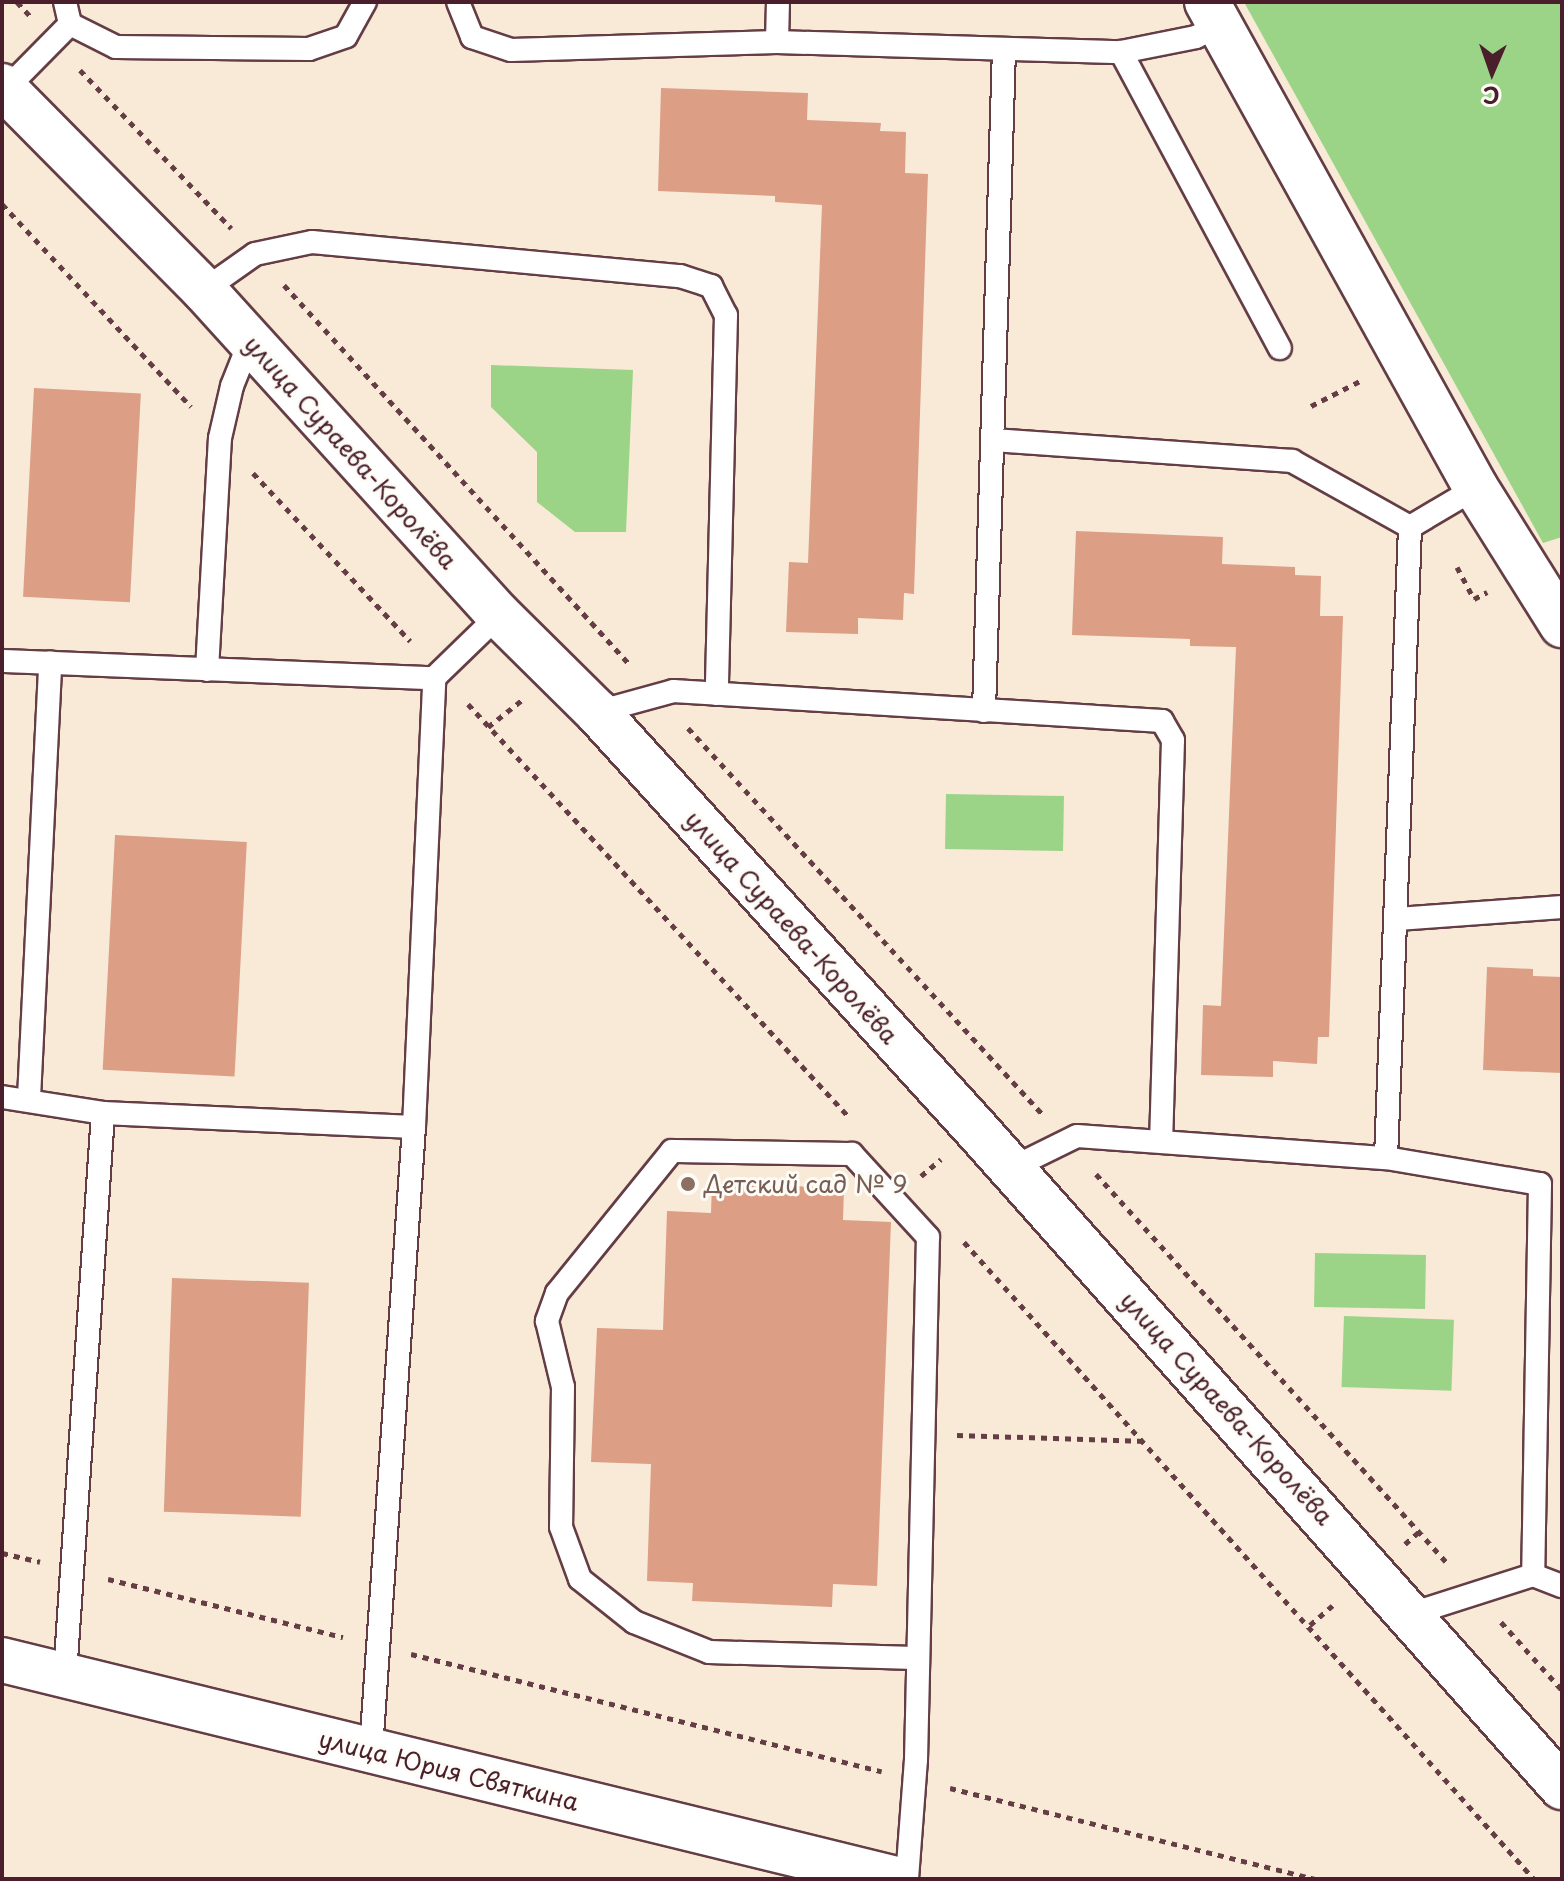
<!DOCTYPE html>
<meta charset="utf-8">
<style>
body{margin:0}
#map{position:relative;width:1564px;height:1881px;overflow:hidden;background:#f8ead7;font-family:"Playpen Sans",sans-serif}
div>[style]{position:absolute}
.green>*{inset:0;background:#9bd487;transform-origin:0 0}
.building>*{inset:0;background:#dc9e85;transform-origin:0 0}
.path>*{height:5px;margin-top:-2.5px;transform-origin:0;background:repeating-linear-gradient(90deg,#643d45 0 6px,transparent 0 12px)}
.roads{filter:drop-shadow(2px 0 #643d45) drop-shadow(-2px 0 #643d45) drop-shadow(0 2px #643d45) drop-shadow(0 -2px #643d45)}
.service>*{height:22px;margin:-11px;padding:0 11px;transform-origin:11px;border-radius:11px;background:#fff}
.minor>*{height:44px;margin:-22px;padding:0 22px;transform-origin:22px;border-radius:22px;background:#fff}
.dots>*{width:22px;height:22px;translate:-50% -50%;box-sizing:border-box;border:4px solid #fdfcf7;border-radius:50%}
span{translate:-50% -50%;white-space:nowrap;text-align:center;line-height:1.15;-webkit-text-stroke:6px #fdfcf7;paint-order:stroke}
.street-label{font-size:24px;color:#4a1f2b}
.education-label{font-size:24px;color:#785e54}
.left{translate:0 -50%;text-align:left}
.frame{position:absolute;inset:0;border:4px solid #4a1f2b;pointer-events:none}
.north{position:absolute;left:1452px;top:32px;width:80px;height:80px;-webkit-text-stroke:6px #fdfcf7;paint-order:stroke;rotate:182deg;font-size:22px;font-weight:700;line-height:32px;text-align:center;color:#4a1f2b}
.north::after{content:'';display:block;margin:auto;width:28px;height:36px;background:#4a1f2b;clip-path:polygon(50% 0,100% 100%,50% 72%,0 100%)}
</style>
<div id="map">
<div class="green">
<i style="clip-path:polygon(1244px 2px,1562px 2px,1562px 537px,1543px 543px)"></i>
<i style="clip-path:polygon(491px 365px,633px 370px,626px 532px,575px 532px,537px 502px,537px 452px,491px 407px)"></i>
<i style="left:946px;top:794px;width:118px;height:55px;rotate:1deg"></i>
<i style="left:1315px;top:1253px;width:111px;height:54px;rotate:1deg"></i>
<i style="left:1344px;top:1316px;width:110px;height:71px;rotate:2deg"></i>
</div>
<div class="building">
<i style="clip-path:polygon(661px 88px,808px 93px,807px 120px,881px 123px,880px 131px,906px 132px,905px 173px,928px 174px,914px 594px,904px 593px,903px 620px,858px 618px,858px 634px,786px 632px,789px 562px,808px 563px,822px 205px,775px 202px,775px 196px,658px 191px)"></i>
<i style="left:34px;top:388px;width:107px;height:209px;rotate:3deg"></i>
<i style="clip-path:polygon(1076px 531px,1223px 537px,1222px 564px,1295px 567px,1295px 575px,1321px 576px,1320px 616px,1343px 616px,1329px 1037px,1318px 1037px,1317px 1064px,1273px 1061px,1273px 1077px,1201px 1075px,1203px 1005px,1221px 1006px,1236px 647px,1190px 646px,1190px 639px,1072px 635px)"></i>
<i style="left:115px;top:835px;width:132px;height:235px;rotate:3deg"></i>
<i style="clip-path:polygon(1487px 967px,1533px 969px,1533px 976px,1562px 977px,1562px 1073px,1483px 1070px)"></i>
<i style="clip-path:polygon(712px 1183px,844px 1188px,843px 1220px,891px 1222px,877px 1586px,833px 1584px,832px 1607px,692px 1601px,693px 1583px,647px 1581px,651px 1464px,591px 1462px,597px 1328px,663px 1330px,667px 1211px,711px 1213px)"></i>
<i style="left:172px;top:1278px;width:137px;height:234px;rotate:2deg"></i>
</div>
<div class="path">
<i style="left:17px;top:2px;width:19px;rotate:47deg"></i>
<i style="left:80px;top:70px;width:219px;rotate:46.3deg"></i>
<i style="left:2px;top:204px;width:277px;rotate:47deg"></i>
<i style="left:284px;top:285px;width:514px;rotate:47.68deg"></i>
<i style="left:1311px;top:406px;width:55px;rotate:-27deg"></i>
<i style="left:253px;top:473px;width:230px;rotate:46.9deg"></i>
<i style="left:1457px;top:567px;width:36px;rotate:62deg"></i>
<i style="left:1474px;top:599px;width:15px;rotate:-28deg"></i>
<i style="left:468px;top:704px;width:562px;rotate:47.31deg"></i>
<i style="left:488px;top:727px;width:43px;rotate:-38.5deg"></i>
<i style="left:688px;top:728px;width:527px;rotate:47.46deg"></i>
<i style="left:1096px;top:1174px;width:525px;rotate:47.93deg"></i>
<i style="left:921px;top:1176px;width:26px;rotate:-40deg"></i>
<i style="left:964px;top:1242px;width:855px;rotate:48.18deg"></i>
<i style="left:957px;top:1435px;width:189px;rotate:1.8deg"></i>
<i style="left:1405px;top:1544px;width:18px;rotate:-41deg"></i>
<i style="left:2px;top:1553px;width:39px;rotate:13deg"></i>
<i style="left:108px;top:1579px;width:242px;rotate:13.9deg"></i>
<i style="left:1501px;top:1622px;width:91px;rotate:48.1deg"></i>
<i style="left:1310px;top:1625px;width:35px;rotate:-41deg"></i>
<i style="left:411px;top:1654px;width:485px;rotate:14deg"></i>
<i style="left:950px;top:1788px;width:377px;rotate:14deg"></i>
</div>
<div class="roads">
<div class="service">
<i style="left:65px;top:2px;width:23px;rotate:77deg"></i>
<i style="left:458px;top:2px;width:38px;rotate:68deg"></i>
<i style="left:472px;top:37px;width:41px;rotate:18.4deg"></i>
<i style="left:511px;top:50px;width:266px;rotate:-1.7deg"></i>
<i style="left:777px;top:42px;width:344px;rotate:1.7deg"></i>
<i style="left:1121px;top:52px;width:76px;rotate:-11.3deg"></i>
<i style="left:1196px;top:37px;width:26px;rotate:-28deg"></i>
<i style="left:70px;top:24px;width:51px;rotate:26.6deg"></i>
<i style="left:116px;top:47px;width:193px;rotate:0.6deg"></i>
<i style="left:309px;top:49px;width:39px;rotate:-19deg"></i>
<i style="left:346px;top:36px;width:39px;rotate:-61deg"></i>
<i style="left:777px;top:42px;width:40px;rotate:-88.6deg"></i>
<i style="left:1121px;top:52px;width:336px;rotate:61.8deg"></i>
<i style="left:2px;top:93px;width:97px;rotate:-45.4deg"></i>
<i style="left:204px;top:290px;width:62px;rotate:-35.2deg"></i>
<i style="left:255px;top:254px;width:58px;rotate:-11.9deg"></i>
<i style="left:312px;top:242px;width:370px;rotate:5.3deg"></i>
<i style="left:680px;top:276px;width:33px;rotate:18deg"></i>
<i style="left:711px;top:286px;width:33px;rotate:63deg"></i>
<i style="left:726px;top:315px;width:379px;rotate:91.4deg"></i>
<i style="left:993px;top:440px;width:300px;rotate:4deg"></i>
<i style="left:1292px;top:461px;width:135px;rotate:29.2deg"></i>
<i style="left:2px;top:661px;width:432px;rotate:2.3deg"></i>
<i style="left:207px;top:670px;width:232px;rotate:-86.8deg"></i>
<i style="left:220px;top:438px;width:53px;rotate:-77deg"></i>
<i style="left:232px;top:386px;width:48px;rotate:-68.2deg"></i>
<i style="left:984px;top:711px;width:662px;rotate:-88.27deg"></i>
<i style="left:597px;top:712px;width:79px;rotate:-15.4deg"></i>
<i style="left:673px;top:691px;width:490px;rotate:3.5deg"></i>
<i style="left:1162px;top:721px;width:22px;rotate:60deg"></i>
<i style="left:1173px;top:740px;width:400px;rotate:91.7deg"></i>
<i style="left:1398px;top:919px;width:164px;rotate:-4.2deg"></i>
<i style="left:2px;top:1097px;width:102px;rotate:9deg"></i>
<i style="left:103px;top:1113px;width:311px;rotate:2.6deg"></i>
<i style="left:29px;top:1098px;width:436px;rotate:-87.2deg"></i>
<i style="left:1386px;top:1158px;width:631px;rotate:-87.82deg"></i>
<i style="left:1410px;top:527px;width:77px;rotate:-30.6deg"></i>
<i style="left:1012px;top:1168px;width:72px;rotate:-26.2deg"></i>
<i style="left:1077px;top:1136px;width:310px;rotate:4.1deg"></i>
<i style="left:1386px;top:1158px;width:156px;rotate:9.6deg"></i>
<i style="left:1540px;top:1184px;width:391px;rotate:91deg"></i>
<i style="left:1533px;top:1575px;width:128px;rotate:162.3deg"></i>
<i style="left:1533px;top:1575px;width:31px;rotate:21deg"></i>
<i style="left:65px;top:1675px;width:563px;rotate:-86.13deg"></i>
<i style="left:371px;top:1750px;width:624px;rotate:-86.05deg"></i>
<i style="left:414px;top:1127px;width:449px;rotate:-87.4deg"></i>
<i style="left:434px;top:678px;width:91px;rotate:-44.1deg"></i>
<i style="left:907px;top:1879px;width:119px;rotate:-85.7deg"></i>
<i style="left:916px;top:1760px;width:523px;rotate:-88.69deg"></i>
<i style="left:928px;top:1237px;width:113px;rotate:-132.5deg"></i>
<i style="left:852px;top:1154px;width:180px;rotate:-179deg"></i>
<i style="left:672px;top:1151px;width:183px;rotate:129deg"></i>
<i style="left:557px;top:1293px;width:30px;rotate:110deg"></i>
<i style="left:547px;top:1321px;width:68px;rotate:76.4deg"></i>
<i style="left:563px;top:1387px;width:140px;rotate:90.8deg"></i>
<i style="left:561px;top:1527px;width:55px;rotate:69.9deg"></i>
<i style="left:580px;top:1579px;width:69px;rotate:38.5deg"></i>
<i style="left:634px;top:1622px;width:81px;rotate:21.8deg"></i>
<i style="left:709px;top:1652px;width:206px;rotate:1.7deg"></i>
</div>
<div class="minor">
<i style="left:1207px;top:2px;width:555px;rotate:61.04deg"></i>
<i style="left:1476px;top:488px;width:162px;rotate:57.9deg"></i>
<i style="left:2px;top:86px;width:287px;rotate:45.3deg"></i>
<i style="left:204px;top:290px;width:439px;rotate:47.8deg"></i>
<i style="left:499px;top:615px;width:138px;rotate:44.7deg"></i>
<i style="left:597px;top:712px;width:565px;rotate:47.73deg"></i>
<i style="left:977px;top:1130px;width:880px;rotate:48.32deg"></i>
<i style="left:2px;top:1660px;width:920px;rotate:13.76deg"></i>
</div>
</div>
<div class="dots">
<i style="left:688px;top:1184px;background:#8d6e63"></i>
</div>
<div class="street-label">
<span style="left:351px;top:452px;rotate:48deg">улица Сураева-Королёва</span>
<span style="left:792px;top:927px;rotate:48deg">улица Сураева-Королёва</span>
<span style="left:1227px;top:1408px;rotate:48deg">улица Сураева-Королёва</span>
<span style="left:449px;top:1770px;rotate:14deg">улица Юрия Святкина</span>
</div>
<div class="education-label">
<span class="left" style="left:704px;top:1184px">Детский сад № 9</span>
</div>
<div class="frame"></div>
<div class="north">С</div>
</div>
